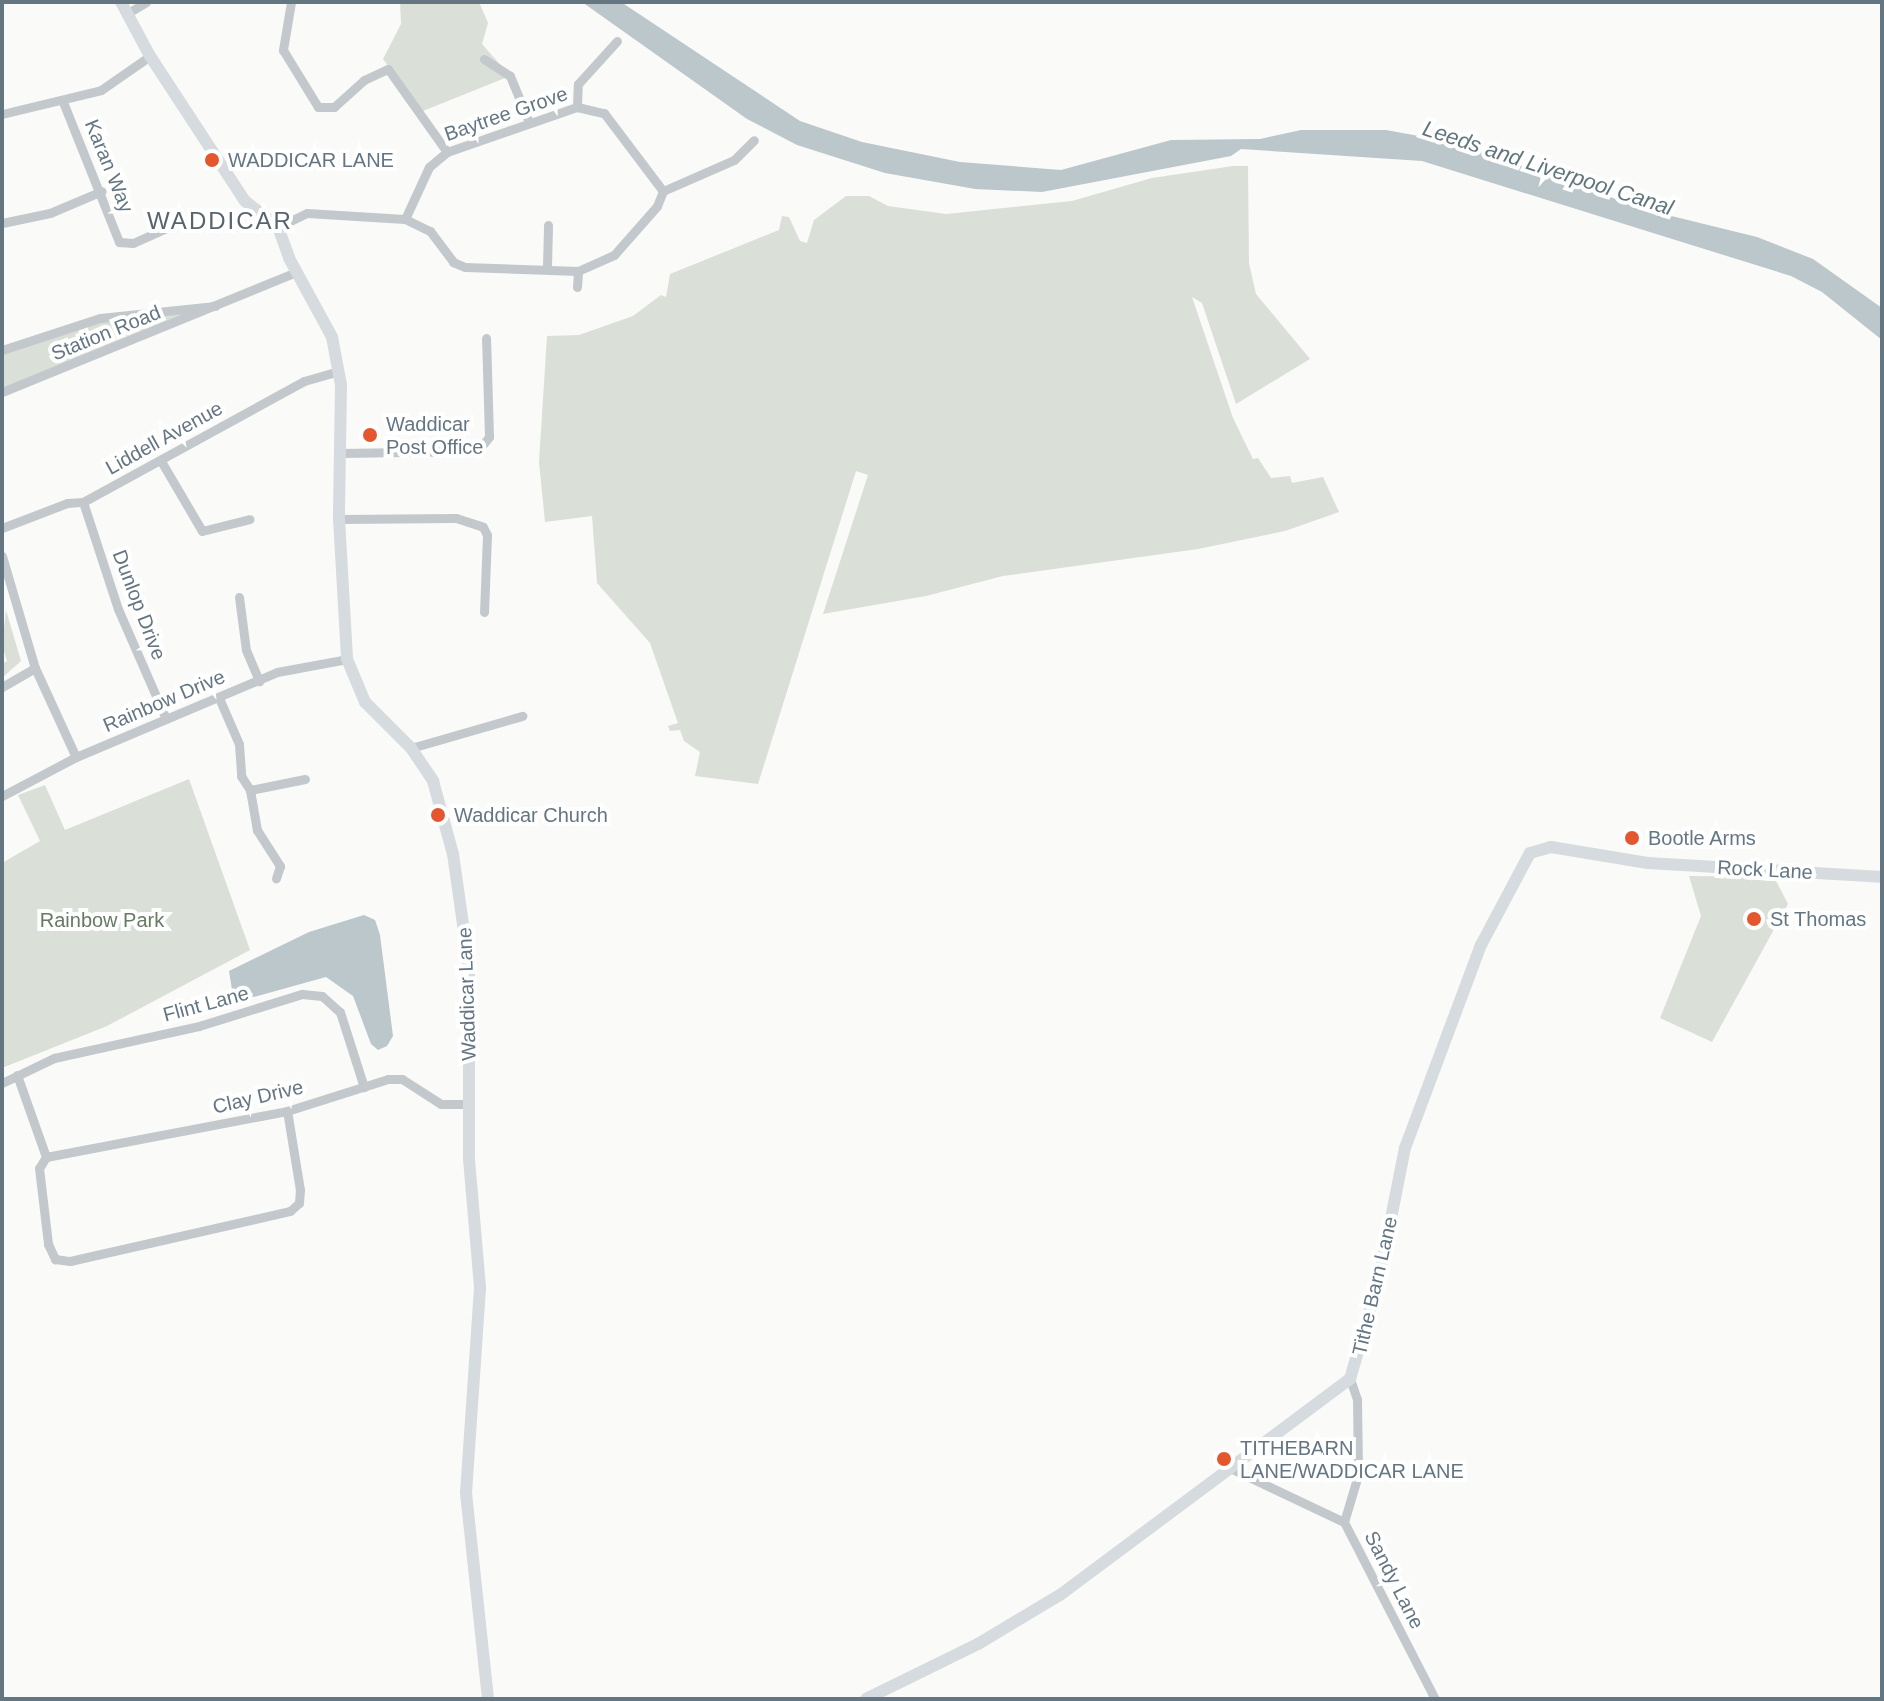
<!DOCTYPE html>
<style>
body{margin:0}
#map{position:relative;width:1884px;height:1701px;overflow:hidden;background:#fafaf8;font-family:Helvetica,sans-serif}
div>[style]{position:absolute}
.green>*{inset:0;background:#dadfd7}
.water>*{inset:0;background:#bbc7cb}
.street>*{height:9px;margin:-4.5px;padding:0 4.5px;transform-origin:4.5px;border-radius:4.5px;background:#c3c8cc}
.secondary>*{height:12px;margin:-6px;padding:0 6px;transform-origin:6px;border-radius:6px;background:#d6dbdf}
.dots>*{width:22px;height:22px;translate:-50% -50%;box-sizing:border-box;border:4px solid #fff;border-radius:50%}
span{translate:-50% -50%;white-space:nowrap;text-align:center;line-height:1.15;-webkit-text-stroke:8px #fff;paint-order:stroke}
.street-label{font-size:20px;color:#657683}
.poi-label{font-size:20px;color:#657683}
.left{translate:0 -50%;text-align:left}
.park-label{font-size:20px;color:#687a64}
.water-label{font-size:22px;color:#60757c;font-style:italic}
.quarter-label{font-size:24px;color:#57646e;letter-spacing:2px}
.frame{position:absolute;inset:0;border:4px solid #657683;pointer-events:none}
</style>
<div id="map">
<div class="green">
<i style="clip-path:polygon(400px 2px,479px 2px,488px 23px,482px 44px,510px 76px,423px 111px,383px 59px,401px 24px)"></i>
<i style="clip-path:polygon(1233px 166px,1248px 166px,1249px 263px,1256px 294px,1310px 359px,1236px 404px,1202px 303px,1192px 297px,1233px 418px,1253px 459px,1258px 458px,1271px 478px,1290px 476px,1292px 483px,1323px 477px,1339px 512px,1285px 531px,1198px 549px,1003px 576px,926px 596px,823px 614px,868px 475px,856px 471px,758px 784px,695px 776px,700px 752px,684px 741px,680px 730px,670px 731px,668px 726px,678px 723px,650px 643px,597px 583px,592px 516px,545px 522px,539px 462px,547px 336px,579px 335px,633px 316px,661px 295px,666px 297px,670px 274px,779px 230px,782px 216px,789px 217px,800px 241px,807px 243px,814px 220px,846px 196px,869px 196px,888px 206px,946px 214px,1072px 201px,1152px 178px)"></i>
<i style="clip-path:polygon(214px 309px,2px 388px,2px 351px,100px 318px)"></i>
<i style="clip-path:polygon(6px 610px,21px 661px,2px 678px,2px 664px,7px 661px,2px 645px)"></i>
<i style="clip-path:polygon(189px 779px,250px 950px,107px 1026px,2px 1068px,2px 863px,40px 841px,18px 795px,45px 785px,65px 830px)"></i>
<i style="clip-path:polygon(1689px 876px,1774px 877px,1788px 904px,1712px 1042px,1660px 1018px,1701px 916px)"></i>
</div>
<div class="water">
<i style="clip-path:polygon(582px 2px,621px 2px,800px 121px,862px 142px,960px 162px,1061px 170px,1171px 140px,1260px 139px,1301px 130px,1386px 130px,1457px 143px,1647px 210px,1757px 237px,1813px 259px,1882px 308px,1882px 340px,1822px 292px,1791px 276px,1422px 161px,1241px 149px,1231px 156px,1042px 192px,975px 189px,885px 173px,797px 145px,747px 119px)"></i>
<i style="clip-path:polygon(364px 915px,375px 920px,380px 935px,393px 1036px,387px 1046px,378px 1050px,371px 1044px,353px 996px,326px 977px,250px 998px,233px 996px,229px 971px,309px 932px)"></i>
</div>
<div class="street">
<i style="left:291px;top:2px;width:49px;rotate:99.5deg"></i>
<i style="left:283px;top:50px;width:67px;rotate:58.4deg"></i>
<i style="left:318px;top:107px;width:16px"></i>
<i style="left:334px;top:107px;width:40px;rotate:-42deg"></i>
<i style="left:364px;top:80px;width:26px;rotate:-25deg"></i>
<i style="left:388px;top:69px;width:102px;rotate:54.6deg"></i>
<i style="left:128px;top:13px;width:21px;rotate:-31deg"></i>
<i style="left:484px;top:59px;width:31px;rotate:33deg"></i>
<i style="left:510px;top:76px;width:50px;rotate:67.6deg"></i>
<i style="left:63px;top:102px;width:151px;rotate:68.2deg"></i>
<i style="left:119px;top:242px;width:14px;rotate:4deg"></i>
<i style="left:133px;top:243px;width:37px;rotate:-24deg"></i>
<i style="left:577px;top:107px;width:23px;rotate:-88deg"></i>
<i style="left:578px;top:84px;width:58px;rotate:-47.8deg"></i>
<i style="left:2px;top:114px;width:102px;rotate:-13.6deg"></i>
<i style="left:101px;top:90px;width:60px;rotate:-34.8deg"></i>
<i style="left:663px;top:191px;width:77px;rotate:-23.6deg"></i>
<i style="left:734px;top:160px;width:28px;rotate:-45deg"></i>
<i style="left:405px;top:219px;width:57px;rotate:-65.2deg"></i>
<i style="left:429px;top:167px;width:23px;rotate:-40deg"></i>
<i style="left:447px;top:152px;width:138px;rotate:-19.1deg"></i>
<i style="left:577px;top:107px;width:28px;rotate:13deg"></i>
<i style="left:604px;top:113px;width:98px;rotate:52.9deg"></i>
<i style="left:2px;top:223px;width:49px;rotate:-11.8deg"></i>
<i style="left:50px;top:213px;width:56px;rotate:-22.9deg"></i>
<i style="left:278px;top:227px;width:32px;rotate:-26deg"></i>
<i style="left:307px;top:213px;width:98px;rotate:3.5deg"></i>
<i style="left:405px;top:219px;width:28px;rotate:26deg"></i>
<i style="left:430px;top:231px;width:39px;rotate:53deg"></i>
<i style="left:453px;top:262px;width:13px;rotate:23deg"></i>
<i style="left:465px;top:267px;width:113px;rotate:2deg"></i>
<i style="left:578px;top:271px;width:39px;rotate:-24deg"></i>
<i style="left:614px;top:255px;width:65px;rotate:-48.7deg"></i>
<i style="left:657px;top:206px;width:16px;rotate:-68deg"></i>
<i style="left:547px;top:267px;width:42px;rotate:-88.6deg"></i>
<i style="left:577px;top:287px;width:16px;rotate:-86deg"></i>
<i style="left:2px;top:350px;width:103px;rotate:-18.1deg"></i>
<i style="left:100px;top:318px;width:116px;rotate:-6deg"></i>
<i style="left:2px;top:392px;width:318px;rotate:-22.2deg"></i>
<i style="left:340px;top:453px;width:138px;rotate:-0.8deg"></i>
<i style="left:478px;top:451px;width:18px;rotate:-52deg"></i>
<i style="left:489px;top:437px;width:99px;rotate:-91.7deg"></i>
<i style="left:161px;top:461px;width:81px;rotate:59.6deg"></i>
<i style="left:202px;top:531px;width:49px;rotate:-14deg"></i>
<i style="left:83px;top:502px;width:113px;rotate:71.9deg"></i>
<i style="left:118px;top:609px;width:120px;rotate:66.4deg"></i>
<i style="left:339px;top:519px;width:117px;rotate:-0.5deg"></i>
<i style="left:456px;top:518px;width:28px;rotate:18deg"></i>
<i style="left:483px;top:527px;width:9px;rotate:63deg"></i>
<i style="left:487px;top:535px;width:77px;rotate:92.2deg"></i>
<i style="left:2px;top:528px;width:70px;rotate:-21deg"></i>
<i style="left:67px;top:503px;width:16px;rotate:-4deg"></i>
<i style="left:83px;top:502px;width:252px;rotate:-28.7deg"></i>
<i style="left:304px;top:381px;width:36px;rotate:-16deg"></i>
<i style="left:2px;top:556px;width:117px;rotate:73.6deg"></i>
<i style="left:35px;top:668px;width:98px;rotate:65.3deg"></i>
<i style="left:239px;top:597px;width:53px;rotate:82.5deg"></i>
<i style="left:246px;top:650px;width:34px;rotate:67deg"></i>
<i style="left:2px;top:687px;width:38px;rotate:-30deg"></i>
<i style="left:219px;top:698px;width:50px;rotate:66.5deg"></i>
<i style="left:239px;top:744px;width:32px;rotate:86deg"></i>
<i style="left:241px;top:776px;width:17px;rotate:57deg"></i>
<i style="left:250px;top:790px;width:41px;rotate:80.1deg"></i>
<i style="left:257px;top:830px;width:43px;rotate:57.4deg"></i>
<i style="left:280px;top:866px;width:13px;rotate:108deg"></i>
<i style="left:411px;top:748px;width:116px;rotate:-16.1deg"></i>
<i style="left:250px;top:790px;width:56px;rotate:-11.3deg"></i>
<i style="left:2px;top:796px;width:84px;rotate:-27.8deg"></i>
<i style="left:76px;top:757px;width:218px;rotate:-22.9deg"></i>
<i style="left:277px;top:672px;width:71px;rotate:-10.5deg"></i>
<i style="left:17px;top:1075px;width:87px;rotate:70.5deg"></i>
<i style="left:2px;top:1083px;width:58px;rotate:-25.7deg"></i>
<i style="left:54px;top:1058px;width:148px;rotate:-12.4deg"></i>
<i style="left:199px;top:1026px;width:108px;rotate:-17.3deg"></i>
<i style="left:302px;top:994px;width:20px;rotate:6deg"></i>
<i style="left:322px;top:996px;width:24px;rotate:42deg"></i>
<i style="left:340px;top:1012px;width:79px;rotate:72.3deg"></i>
<i style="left:46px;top:1157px;width:13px;rotate:122deg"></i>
<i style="left:39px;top:1168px;width:77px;rotate:83.2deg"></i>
<i style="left:48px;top:1244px;width:17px;rotate:65deg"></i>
<i style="left:55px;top:1259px;width:15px;rotate:8deg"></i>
<i style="left:70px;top:1261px;width:226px;rotate:-12.8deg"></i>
<i style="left:290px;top:1211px;width:12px;rotate:-42deg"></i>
<i style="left:299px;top:1203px;width:13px;rotate:-86deg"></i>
<i style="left:300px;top:1190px;width:80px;rotate:-99.3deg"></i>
<i style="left:46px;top:1157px;width:245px;rotate:-10.8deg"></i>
<i style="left:287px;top:1111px;width:106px;rotate:-17.6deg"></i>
<i style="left:388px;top:1079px;width:14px"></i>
<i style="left:402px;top:1079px;width:46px;rotate:32.7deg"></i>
<i style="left:441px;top:1104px;width:28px"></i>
<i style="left:1350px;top:1379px;width:21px;rotate:71deg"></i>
<i style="left:1357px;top:1399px;width:76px;rotate:89.2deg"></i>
<i style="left:1358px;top:1475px;width:49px;rotate:106.6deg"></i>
<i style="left:1344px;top:1522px;width:199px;rotate:62.8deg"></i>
<i style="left:1228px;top:1467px;width:128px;rotate:25.4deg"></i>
</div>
<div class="secondary">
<i style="left:121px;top:2px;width:61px;rotate:61.8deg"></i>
<i style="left:150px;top:56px;width:173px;rotate:56.8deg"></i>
<i style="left:245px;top:201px;width:42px;rotate:38.2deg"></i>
<i style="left:278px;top:227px;width:33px;rotate:70deg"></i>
<i style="left:289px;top:258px;width:90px;rotate:61.4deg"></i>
<i style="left:332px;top:337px;width:49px;rotate:79.4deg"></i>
<i style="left:341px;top:385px;width:134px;rotate:90.9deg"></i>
<i style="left:339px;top:519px;width:140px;rotate:86.7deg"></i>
<i style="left:347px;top:659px;width:47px;rotate:67.3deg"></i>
<i style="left:365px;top:702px;width:65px;rotate:45deg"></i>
<i style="left:411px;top:748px;width:40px;rotate:56deg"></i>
<i style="left:433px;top:781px;width:76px;rotate:74.7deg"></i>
<i style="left:453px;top:854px;width:113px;rotate:81.9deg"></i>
<i style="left:469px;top:966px;width:193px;rotate:90deg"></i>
<i style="left:469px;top:1159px;width:129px;rotate:85.1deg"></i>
<i style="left:480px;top:1288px;width:205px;rotate:93.9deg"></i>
<i style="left:466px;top:1493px;width:207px;rotate:83.9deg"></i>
<i style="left:866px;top:1699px;width:125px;rotate:-26.2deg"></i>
<i style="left:978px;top:1644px;width:96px;rotate:-30.9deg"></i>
<i style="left:1060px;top:1595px;width:362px;rotate:-36.7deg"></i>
<i style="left:1350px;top:1379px;width:104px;rotate:-73.8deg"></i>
<i style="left:1379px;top:1279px;width:134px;rotate:-78.8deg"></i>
<i style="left:1405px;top:1148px;width:217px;rotate:-69.5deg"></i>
<i style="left:1481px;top:945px;width:104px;rotate:-62deg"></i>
<i style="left:1530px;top:853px;width:22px;rotate:-16deg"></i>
<i style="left:1551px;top:847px;width:98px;rotate:9.4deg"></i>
<i style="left:1648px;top:863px;width:234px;rotate:3.4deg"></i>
</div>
<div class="dots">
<i style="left:212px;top:160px;background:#e4572e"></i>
<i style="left:370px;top:435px;background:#e4572e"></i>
<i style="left:438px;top:815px;background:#e4572e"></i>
<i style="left:1632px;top:838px;background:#e4572e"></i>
<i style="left:1754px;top:919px;background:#e4572e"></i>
<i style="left:1224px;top:1459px;background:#e4572e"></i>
</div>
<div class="street-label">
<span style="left:506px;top:114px;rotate:-19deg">Baytree Grove</span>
<span style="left:109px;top:166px;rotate:68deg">Karan Way</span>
<span style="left:106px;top:333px;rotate:-22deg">Station Road</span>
<span style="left:164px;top:438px;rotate:-29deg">Liddell Avenue</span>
<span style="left:139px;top:605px;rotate:69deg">Dunlop Drive</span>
<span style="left:164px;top:701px;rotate:-23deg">Rainbow Drive</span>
<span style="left:1765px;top:870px;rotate:3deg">Rock Lane</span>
<span style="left:467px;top:994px;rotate:-92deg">Waddicar Lane</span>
<span style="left:206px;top:1004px;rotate:-15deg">Flint Lane</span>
<span style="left:258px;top:1097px;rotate:-13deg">Clay Drive</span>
<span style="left:1375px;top:1286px;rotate:-77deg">Tithe Barn Lane</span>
<span style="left:1394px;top:1580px;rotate:63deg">Sandy Lane</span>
</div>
<div class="poi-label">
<span class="left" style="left:228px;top:160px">WADDICAR LANE</span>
<span class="left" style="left:386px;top:436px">Waddicar<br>Post Office</span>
<span class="left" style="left:454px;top:815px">Waddicar Church</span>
<span class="left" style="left:1648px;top:838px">Bootle Arms</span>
<span class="left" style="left:1770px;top:919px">St Thomas</span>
<span class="left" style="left:1240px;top:1460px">TITHEBARN<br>LANE/WADDICAR LANE</span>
</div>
<div class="park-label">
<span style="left:102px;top:920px">Rainbow Park</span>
</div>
<div class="water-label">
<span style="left:1548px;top:168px;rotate:18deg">Leeds and Liverpool Canal</span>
</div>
<div class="quarter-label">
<span style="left:220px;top:221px">WADDICAR</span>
</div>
<div class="frame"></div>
</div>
